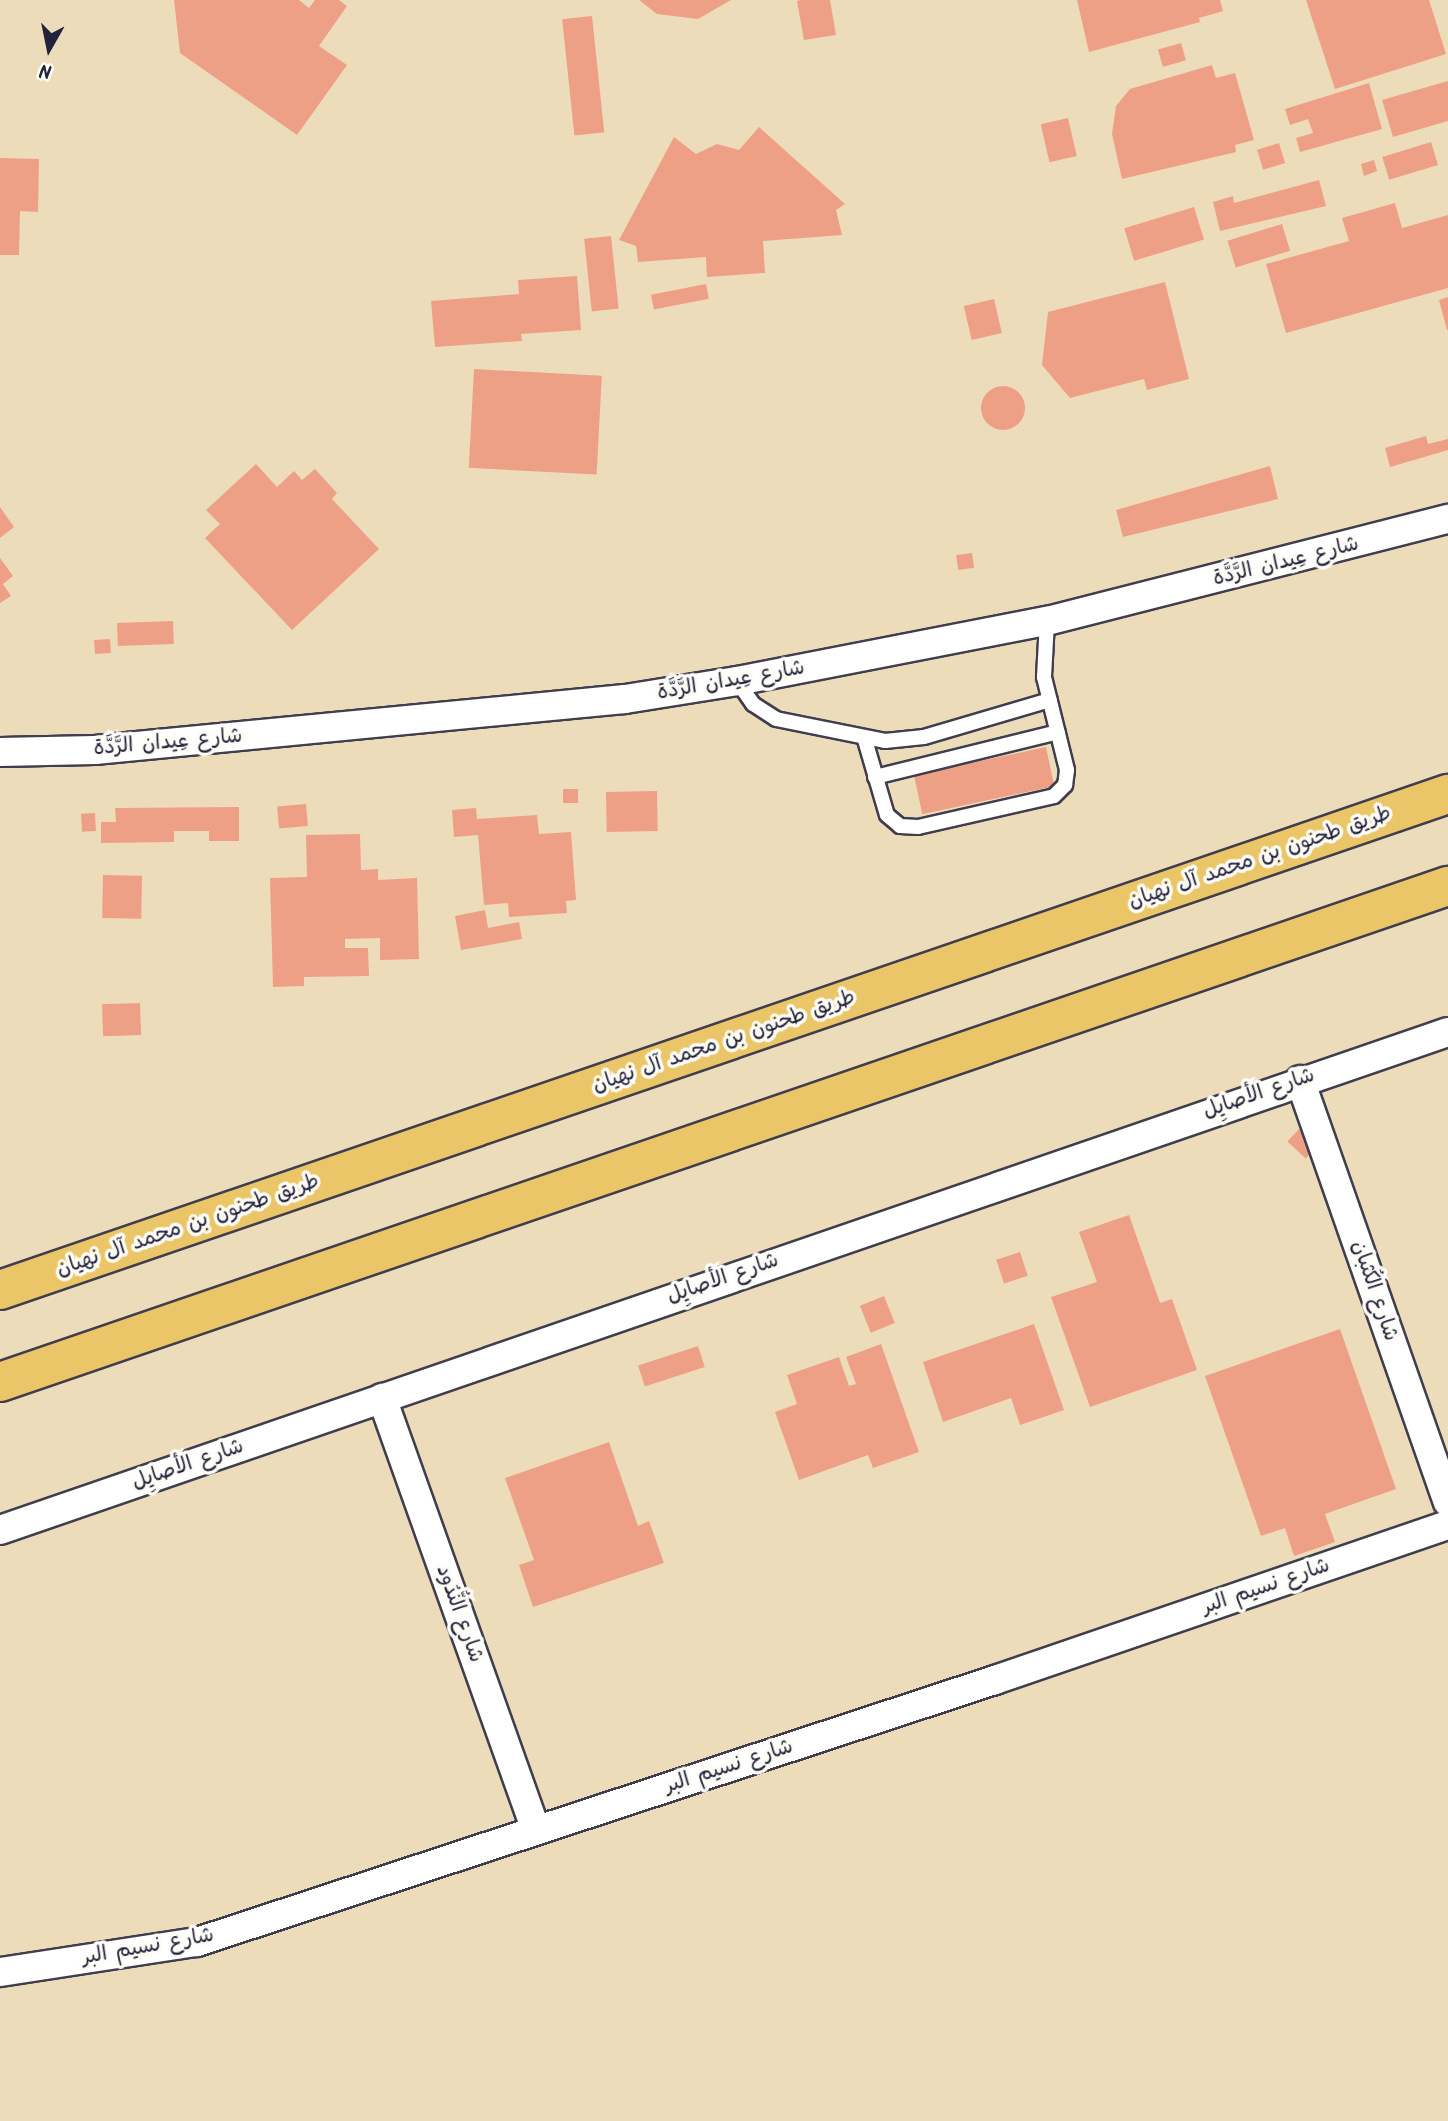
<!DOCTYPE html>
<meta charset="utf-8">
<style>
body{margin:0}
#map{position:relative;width:1448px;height:2121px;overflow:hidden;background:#eddcba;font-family:Kalam,"Playpen Sans Arabic",sans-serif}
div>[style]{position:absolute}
.building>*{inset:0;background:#eea086;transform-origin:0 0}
.round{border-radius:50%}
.roads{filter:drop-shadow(2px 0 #403e4e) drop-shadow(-2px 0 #403e4e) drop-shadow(0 2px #403e4e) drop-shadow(0 -2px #403e4e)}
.service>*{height:14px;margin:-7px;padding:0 7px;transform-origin:7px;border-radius:7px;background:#fff}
.minor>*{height:28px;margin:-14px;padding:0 14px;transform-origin:14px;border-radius:14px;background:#fff}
.primary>*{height:38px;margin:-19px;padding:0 19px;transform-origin:19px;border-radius:19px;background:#eac669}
span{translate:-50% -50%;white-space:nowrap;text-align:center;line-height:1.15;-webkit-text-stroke:7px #fdfcf7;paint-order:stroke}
.street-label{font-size:21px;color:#22223b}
.north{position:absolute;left:14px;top:14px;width:70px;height:70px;-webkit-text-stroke:5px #fdfcf7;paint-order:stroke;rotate:189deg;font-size:19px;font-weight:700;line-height:28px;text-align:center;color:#22223b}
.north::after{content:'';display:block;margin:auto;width:24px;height:32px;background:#22223b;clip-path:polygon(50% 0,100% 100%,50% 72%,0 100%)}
</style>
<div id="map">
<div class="building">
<i style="clip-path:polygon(174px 0,299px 0,309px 8px,315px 0,339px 0,347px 6px,319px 46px,347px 65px,297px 135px,180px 53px)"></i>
<i style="clip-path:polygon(639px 0,731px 0,698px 19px,657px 14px)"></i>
<i style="clip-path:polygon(801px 0,830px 0,836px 35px,804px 40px,797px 1px)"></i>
<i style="clip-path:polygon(1077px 0,1220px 0,1223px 11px,1199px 18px,1200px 22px,1089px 52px)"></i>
<i style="clip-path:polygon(1306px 0,1429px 0,1446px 54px,1335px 89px)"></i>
<i style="left:592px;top:16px;width:117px;height:30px;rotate:84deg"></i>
<i style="left:1181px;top:43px;width:18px;height:24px;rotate:74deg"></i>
<i style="clip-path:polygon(1212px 65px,1216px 78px,1235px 73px,1254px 140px,1235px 145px,1236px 152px,1122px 179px,1112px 134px,1116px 106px,1130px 89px)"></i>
<i style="clip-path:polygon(1448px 81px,1448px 121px,1393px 137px,1382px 100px)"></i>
<i style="clip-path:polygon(1369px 83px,1382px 129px,1300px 152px,1296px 138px,1313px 133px,1308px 119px,1290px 125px,1285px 109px)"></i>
<i style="left:1068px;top:118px;width:39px;height:28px;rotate:77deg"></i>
<i style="clip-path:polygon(759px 127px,845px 204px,836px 210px,842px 235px,763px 241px,765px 273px,707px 277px,706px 257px,638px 262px,636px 246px,619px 240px,674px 137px,696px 154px,717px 144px,739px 150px)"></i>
<i style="left:1431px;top:142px;width:24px;height:51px;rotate:73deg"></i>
<i style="left:1279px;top:143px;width:21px;height:23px;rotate:73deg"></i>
<i style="clip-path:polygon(0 158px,39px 159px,38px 212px,20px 211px,19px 255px,0 255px)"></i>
<i style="clip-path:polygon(1374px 160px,1377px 171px,1364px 176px,1361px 164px)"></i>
<i style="clip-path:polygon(1319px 180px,1326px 206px,1220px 231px,1213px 202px,1233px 196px,1234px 203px)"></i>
<i style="clip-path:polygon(1395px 203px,1402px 228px,1448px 215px,1448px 288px,1286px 333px,1266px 264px,1349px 241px,1342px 218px)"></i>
<i style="left:1194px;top:207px;width:34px;height:73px;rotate:73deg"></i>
<i style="left:1282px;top:224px;width:28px;height:57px;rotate:73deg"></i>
<i style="left:611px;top:236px;width:73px;height:27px;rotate:84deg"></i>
<i style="clip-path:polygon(577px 276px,581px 330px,521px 334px,522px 341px,435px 347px,431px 301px,519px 294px,518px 280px)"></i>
<i style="clip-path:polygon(1165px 282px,1189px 379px,1147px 390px,1144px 379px,1070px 398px,1042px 365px,1048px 312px)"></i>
<i style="left:706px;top:284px;width:15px;height:56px;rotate:79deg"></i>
<i style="clip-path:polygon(1448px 297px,1448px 330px,1447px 330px,1439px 300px)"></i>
<i style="left:994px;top:299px;width:35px;height:31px;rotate:77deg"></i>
<i style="left:474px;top:369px;width:128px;height:99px;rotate:3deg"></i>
<i class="round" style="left:981px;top:386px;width:44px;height:44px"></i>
<i style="clip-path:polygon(1426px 436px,1428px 444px,1448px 439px,1448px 450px,1390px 467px,1385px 448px)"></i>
<i style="clip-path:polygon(256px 464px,277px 487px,294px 471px,302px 480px,315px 469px,337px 493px,332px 499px,379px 549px,292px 630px,205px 538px,220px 524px,206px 510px)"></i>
<i style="clip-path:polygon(1270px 466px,1278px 499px,1123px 537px,1116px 510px)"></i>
<i style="clip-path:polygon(0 507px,14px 527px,0 538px)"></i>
<i style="left:972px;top:553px;width:15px;height:16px;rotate:82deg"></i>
<i style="clip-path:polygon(0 558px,13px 576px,3px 584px,11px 596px,0 603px)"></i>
<i style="left:173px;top:621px;width:23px;height:56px;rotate:88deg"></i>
<i style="left:110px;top:639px;width:14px;height:16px;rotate:86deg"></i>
<i style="left:1046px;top:747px;width:40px;height:135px;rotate:78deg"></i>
<i style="left:563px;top:789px;width:15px;height:14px"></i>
<i style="left:657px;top:791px;width:40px;height:51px;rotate:89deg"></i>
<i style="left:306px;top:804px;width:22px;height:29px;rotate:85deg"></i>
<i style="clip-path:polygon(239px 807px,239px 841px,209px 841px,209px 831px,174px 831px,174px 842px,101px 843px,101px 822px,116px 822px,115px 808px)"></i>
<i style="clip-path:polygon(476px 808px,477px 819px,537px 815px,539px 834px,571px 832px,576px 900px,566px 901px,567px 913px,509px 917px,508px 903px,484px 905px,478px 835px,454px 837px,452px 810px)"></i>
<i style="left:95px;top:813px;width:18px;height:14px;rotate:87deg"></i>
<i style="clip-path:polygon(360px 834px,361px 870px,378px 869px,378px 880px,417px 878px,419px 959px,380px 960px,380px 938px,345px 939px,345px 948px,368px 948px,369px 976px,304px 977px,304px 986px,273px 987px,270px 878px,307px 877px,306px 835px)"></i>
<i style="left:103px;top:875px;width:39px;height:43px;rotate:1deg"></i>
<i style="clip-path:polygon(485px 910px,488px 928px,519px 922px,522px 939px,461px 950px,455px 916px)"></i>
<i style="left:140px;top:1003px;width:32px;height:38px;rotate:88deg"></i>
<i style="left:1299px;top:1129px;width:25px;height:17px;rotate:43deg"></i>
<i style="clip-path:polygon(1129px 1215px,1160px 1303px,1172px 1299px,1197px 1370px,1090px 1407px,1051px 1297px,1097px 1282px,1079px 1232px)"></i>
<i style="left:1020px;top:1252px;width:25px;height:25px;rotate:72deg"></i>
<i style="left:884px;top:1296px;width:29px;height:26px;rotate:68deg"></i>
<i style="clip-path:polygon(1034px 1324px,1064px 1410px,1020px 1425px,1011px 1398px,943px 1422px,923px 1362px)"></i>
<i style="clip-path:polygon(1340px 1329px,1396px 1489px,1325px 1514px,1335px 1542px,1294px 1556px,1285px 1528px,1261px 1536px,1205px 1376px)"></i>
<i style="clip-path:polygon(881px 1344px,919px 1452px,873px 1468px,868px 1455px,799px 1480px,775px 1412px,797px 1404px,787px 1375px,839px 1357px,849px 1386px,856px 1384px,846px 1357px)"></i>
<i style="left:698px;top:1346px;width:22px;height:63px;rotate:72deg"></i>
<i style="clip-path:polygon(609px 1442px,638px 1526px,649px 1521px,664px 1563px,533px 1607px,519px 1565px,534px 1560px,505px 1478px)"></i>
</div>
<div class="roads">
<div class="service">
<i style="left:737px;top:681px;width:28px;rotate:55deg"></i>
<i style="left:753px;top:704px;width:27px;rotate:33deg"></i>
<i style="left:776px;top:719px;width:111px;rotate:11.4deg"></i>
<i style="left:885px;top:741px;width:39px;rotate:-6deg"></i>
<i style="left:924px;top:737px;width:131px;rotate:-16.4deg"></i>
<i style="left:865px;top:740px;width:78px;rotate:73.7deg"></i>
<i style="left:887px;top:815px;width:17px;rotate:40deg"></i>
<i style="left:900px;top:826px;width:18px;rotate:3deg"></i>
<i style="left:918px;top:827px;width:139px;rotate:-12.8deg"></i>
<i style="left:1054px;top:796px;width:16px;rotate:-45deg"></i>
<i style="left:1065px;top:785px;width:15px;rotate:-82deg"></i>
<i style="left:1067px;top:770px;width:96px;rotate:-103.9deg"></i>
<i style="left:1044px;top:677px;width:56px;rotate:-86.9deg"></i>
<i style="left:875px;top:777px;width:188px;rotate:-13.8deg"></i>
</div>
<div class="minor">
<i style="left:0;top:752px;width:95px;rotate:-1.2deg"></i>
<i style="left:95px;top:750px;width:532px;rotate:-5.5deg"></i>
<i style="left:625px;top:699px;width:113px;rotate:-9.1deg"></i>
<i style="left:737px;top:681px;width:316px;rotate:-11deg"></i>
<i style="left:1047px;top:621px;width:414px;rotate:-14.3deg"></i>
<i style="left:1300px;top:1080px;width:447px;rotate:70.7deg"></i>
<i style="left:382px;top:1398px;width:459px;rotate:70.4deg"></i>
<i style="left:0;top:1530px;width:1531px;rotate:-18.98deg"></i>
<i style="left:0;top:1972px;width:199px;rotate:-8.7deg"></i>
<i style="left:197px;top:1942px;width:840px;rotate:-18.18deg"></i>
<i style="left:995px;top:1680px;width:479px;rotate:-18.9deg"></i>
</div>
<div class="primary">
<i style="left:0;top:1290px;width:1531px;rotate:-18.91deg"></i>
<i style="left:0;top:1382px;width:1531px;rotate:-18.91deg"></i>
</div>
</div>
<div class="street-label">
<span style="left:1286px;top:562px;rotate:-14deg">شارع عِيدان الرَّدَّة</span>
<span style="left:731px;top:681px;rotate:-10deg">شارع عِيدان الرَّدَّة</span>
<span style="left:168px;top:743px;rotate:-5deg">شارع عِيدان الرَّدَّة</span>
<span style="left:1260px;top:858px;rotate:-19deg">طريق طحنون بن محمد آل نهيان</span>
<span style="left:724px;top:1042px;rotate:-19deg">طريق طحنون بن محمد آل نهيان</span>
<span style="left:1259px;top:1094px;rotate:-19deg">شارع الأصايِل</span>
<span style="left:188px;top:1226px;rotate:-19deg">طريق طحنون بن محمد آل نهيان</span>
<span style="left:723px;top:1279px;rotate:-19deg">شارع الأصايِل</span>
<span style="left:1374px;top:1291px;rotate:71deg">شارع الكُثبان</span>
<span style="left:188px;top:1465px;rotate:-19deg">شارع الأصايِل</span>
<span style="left:1266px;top:1587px;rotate:-19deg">شارع نسيم البر</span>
<span style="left:459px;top:1614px;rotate:70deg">شارع النُّدُود</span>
<span style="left:729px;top:1767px;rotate:-18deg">شارع نسيم البر</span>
<span style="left:148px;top:1947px;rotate:-10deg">شارع نسيم البر</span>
</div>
<div class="north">N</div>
</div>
